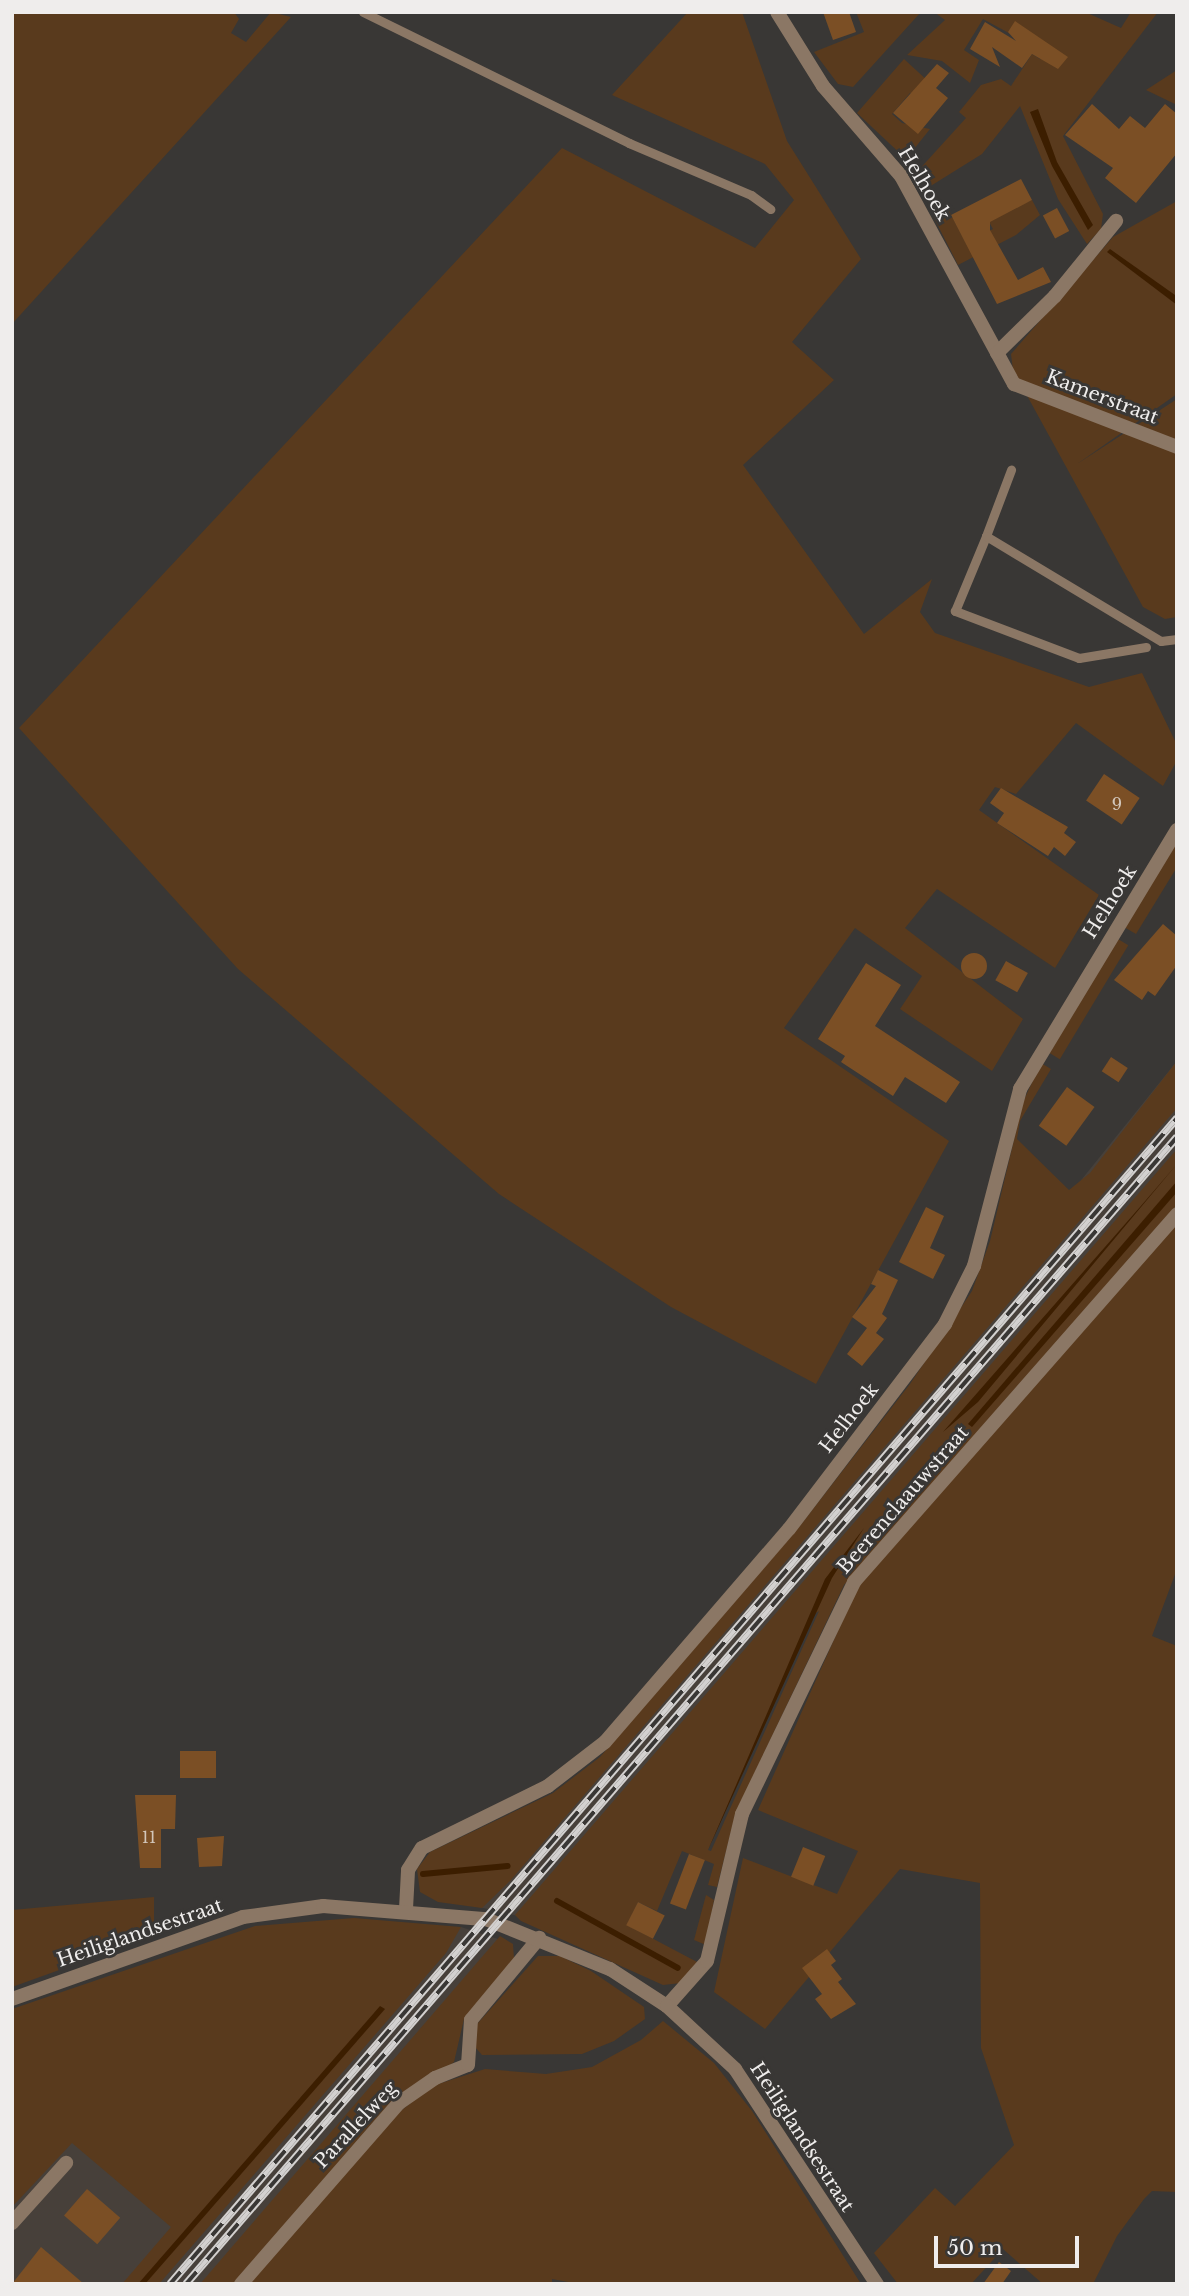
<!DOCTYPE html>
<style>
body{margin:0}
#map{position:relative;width:1189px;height:2296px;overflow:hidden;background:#393735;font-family:"Libre Baskerville",serif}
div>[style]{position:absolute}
.built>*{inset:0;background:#47403a}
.green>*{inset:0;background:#593a1d;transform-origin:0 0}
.water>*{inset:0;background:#3c1e00}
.stream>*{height:6px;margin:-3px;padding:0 3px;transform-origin:3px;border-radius:3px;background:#3c1e00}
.building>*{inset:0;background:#7b4f25;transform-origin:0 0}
.round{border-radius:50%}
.service>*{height:9px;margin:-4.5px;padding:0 4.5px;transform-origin:4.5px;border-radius:4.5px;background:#8b7765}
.minor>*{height:14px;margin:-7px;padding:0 7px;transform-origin:7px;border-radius:7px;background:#8b7765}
.tertiary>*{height:14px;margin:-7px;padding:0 7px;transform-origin:7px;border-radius:7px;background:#8b7765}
.rail>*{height:8px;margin-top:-4px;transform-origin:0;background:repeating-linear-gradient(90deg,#393735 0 16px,#d3d1d0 0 32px);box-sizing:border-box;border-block:2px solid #d3d1d0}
span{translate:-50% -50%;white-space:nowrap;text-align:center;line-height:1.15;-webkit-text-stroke:6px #393735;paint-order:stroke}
.number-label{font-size:16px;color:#d2c6ba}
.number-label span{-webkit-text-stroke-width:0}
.street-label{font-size:19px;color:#efedec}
.frame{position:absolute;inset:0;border:14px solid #efedec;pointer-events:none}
.scale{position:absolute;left:934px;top:2236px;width:145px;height:32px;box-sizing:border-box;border:4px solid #efedec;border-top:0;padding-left:9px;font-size:21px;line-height:24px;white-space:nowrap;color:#efedec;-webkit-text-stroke:5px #393735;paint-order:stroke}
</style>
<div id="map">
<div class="built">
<i style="clip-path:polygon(1177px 1061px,1177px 1174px,523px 1917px,474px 1906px,801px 1528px)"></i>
<i style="clip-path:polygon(461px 1927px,504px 1941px,229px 2284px,12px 2284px,12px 2030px)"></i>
</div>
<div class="green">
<i style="clip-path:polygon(12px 12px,234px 12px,239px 19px,231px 33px,246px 42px,271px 12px,291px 17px,12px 324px)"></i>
<i style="clip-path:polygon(688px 12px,742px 12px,787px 141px,861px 259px,792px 342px,834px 380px,743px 465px,864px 634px,932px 579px,920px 612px,935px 633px,1089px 687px,1142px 673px,1177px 745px,1175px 764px,1163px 786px,1076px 723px,1016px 794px,995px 787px,979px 810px,1099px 895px,1055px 968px,937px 889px,905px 928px,1023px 1019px,992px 1071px,900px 1009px,922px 976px,855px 928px,784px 1028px,949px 1141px,816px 1384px,671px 1307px,499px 1194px,238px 969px,19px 728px,562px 148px,755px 248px,794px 200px,765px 164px,612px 95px)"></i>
<i style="clip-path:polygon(856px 12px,921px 12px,853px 87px,838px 84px,814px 52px,864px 32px)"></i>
<i style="clip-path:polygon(934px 12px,1085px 12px,1121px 28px,1131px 12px,1158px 12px,1063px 136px,1103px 214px,1101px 229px,1087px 244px,1058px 199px,1020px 106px,982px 154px,921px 192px,916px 173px,966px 118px,959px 112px,981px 85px,1001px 79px,1011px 86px,1032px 54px,1040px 59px,1050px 46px,1018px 38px,983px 19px,964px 50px,979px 60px,970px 83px,942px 61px,907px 55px,945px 20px)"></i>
<i style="clip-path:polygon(904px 59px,929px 82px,917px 99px,910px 93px,892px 114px,902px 123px,930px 129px,906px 159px,857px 113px)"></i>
<i style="clip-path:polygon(1177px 70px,1177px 105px,1146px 90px)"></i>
<i style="clip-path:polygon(1032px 200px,1040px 215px,1016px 235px,958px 265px,933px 216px,948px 209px,966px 243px,993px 229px,988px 220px)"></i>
<i style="clip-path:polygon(1177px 201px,1177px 394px,1077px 464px,1177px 399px,1177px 617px,1165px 619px,1143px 607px,1013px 370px,1011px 354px,1113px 237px)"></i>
<i style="clip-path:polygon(1177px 840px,1177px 867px,1136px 934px,1124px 927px)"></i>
<i style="left:1118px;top:939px;width:12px;height:133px;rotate:31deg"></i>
<i style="clip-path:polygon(1177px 1061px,1177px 1108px,510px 1881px,482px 1908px,438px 1902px,420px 1892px,417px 1869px,430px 1852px,553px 1793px,600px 1757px,799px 1527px,910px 1384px,972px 1291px,990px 1241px,1023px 1102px,1041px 1063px,1051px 1069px,1020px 1121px,1017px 1139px,1069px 1190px,1090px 1173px)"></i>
<i style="clip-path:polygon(evenodd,1177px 1149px,1177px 1205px,844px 1585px,736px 1812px,717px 1887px,708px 1885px,714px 1864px,682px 1851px,657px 1911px,638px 1902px,627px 1925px,699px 1963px,681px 1983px,663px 1985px,521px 1921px,515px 1915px,1177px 1149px,819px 1611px,711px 1851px,708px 1850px,813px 1615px,819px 1611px)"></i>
<i style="clip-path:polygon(1177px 1223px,1177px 1569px,1152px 1636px,1177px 1646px,1177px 2192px,1152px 2191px,1144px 2199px,1117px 2236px,1093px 2284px,1043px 2284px,1003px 2249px,971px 2284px,898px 2284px,874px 2253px,935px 2188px,955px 2206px,1014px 2145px,981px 2048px,980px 1883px,900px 1869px,765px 2029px,714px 1992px,743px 1858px,837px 1894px,858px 1851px,758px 1810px,857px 1588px)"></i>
<i style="clip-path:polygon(706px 1895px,714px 1900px,706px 1945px,694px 1940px)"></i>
<i style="clip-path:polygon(154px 1897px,154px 1936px,12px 1987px,12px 1910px)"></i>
<i style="clip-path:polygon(354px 1918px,461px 1927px,446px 1953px,159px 2284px,122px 2284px,171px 2227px,72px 2143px,12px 2207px,12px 2009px,255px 1926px)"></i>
<i style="clip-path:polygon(500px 1936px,513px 1944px,514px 1959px,464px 2019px,454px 2062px,374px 2121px,233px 2284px,200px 2284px)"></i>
<i style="clip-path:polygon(538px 1956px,560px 1956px,591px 1971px,644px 2007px,645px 2019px,614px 2041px,582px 2054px,482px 2055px,474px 2046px,477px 2024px)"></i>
<i style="clip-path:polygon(663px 2021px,714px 2063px,752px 2111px,861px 2284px,579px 2284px,552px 2279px,552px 2284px,249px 2284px,393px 2117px,432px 2086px,485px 2069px,546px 2074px,592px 2067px,641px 2040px)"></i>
</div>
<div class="water">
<i style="clip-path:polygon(1038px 109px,1057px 162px,1093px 225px,1088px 230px,1052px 166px,1030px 112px)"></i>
<i style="clip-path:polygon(1110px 249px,1175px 295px,1177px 305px,1107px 252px)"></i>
<i style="clip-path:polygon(1177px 1164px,978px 1402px,943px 1432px,1140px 1207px)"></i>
<i style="clip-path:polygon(1177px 1181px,1177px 1192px,972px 1427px,968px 1424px)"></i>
<i style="clip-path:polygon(864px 1528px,832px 1578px,708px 1850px,825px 1579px)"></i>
<i style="clip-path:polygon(380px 2006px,385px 2009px,194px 2228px,145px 2284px,138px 2284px)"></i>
</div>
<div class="stream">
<i style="left:423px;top:1874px;width:85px;rotate:-5.4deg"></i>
<i style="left:557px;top:1901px;width:138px;rotate:29deg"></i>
</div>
<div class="building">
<i style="clip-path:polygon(823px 12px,849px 12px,856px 32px,833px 40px)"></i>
<i style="clip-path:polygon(1015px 21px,1068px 57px,1058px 69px,1032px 54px,1022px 68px,992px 47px,1000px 67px,970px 49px,985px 22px,1016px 41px,1008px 32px)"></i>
<i style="clip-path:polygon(937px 64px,949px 73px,936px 88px,948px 98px,918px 134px,893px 113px)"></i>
<i style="clip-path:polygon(1092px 104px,1119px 129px,1130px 116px,1145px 128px,1165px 104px,1177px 114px,1177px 153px,1136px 203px,1105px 178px,1113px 168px,1065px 135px)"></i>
<i style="clip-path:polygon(1021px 179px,1032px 200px,990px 222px,990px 230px,1018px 280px,1043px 267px,1051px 282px,997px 304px,951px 215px)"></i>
<i style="left:1057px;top:208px;width:26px;height:16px;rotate:62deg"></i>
<i style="left:1104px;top:774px;width:43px;height:32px;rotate:34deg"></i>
<i style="clip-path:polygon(1001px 788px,1068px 827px,1064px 833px,1076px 842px,1065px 856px,1054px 847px,1048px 856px,997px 823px,1004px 813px,990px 803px)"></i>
<i style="clip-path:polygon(1163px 924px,1177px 936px,1177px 965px,1155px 996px,1148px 991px,1142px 1000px,1114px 980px)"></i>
<i class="round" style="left:961px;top:953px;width:26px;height:26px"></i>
<i style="left:1006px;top:961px;width:25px;height:22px;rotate:29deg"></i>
<i style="clip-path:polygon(866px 963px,901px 985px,875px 1026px,960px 1082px,946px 1103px,905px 1077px,893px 1096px,841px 1062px,845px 1056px,818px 1039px)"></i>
<i style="left:1111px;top:1057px;width:20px;height:17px;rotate:33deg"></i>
<i style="left:1067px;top:1087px;width:34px;height:48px;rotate:36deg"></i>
<i style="clip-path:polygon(926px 1207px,944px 1216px,930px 1248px,945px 1255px,933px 1279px,899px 1262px)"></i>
<i style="clip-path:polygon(878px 1270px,898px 1280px,882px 1314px,887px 1318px,876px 1333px,884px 1339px,862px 1366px,847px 1354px,867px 1328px,852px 1317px,876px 1286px,871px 1284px)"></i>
<i style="left:180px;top:1751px;width:36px;height:27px"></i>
<i style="clip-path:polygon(135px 1795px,176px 1795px,175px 1829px,161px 1829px,161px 1868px,140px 1868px)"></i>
<i style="clip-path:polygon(224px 1836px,222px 1866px,199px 1867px,197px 1838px)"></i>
<i style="left:803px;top:1847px;width:24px;height:32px;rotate:22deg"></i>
<i style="left:689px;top:1854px;width:17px;height:53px;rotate:21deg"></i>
<i style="left:638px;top:1902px;width:30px;height:26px;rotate:27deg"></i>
<i style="clip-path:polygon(827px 1949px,836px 1961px,831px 1965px,842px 1979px,838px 1982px,856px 2004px,831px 2019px,815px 1999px,822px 1994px,802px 1968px)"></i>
<i style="left:87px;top:2189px;width:44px;height:35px;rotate:41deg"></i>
<i style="clip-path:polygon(41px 2247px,84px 2284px,12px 2284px)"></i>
<i style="clip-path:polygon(999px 2262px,1011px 2271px,1002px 2284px,983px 2284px)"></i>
</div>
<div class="service">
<i style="left:363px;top:12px;width:297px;rotate:26.2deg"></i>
<i style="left:629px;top:143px;width:133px;rotate:23.1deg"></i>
<i style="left:751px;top:195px;width:24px;rotate:36deg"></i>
<i style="left:986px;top:536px;width:71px;rotate:-69.3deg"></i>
<i style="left:1146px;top:647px;width:68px;rotate:170.7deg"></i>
<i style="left:1079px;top:658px;width:133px;rotate:-159.2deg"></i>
<i style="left:955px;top:611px;width:81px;rotate:-67.5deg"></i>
<i style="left:986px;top:536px;width:204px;rotate:31deg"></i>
<i style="left:1161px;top:641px;width:16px;rotate:-7deg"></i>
</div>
<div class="minor">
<i style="left:777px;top:12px;width:87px;rotate:58.1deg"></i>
<i style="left:823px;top:86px;width:119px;rotate:49.1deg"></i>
<i style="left:901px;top:176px;width:237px;rotate:61.5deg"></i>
<i style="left:1014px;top:384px;width:175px;rotate:21.1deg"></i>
<i style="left:997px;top:353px;width:81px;rotate:-44.5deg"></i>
<i style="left:1055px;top:296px;width:97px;rotate:-50.9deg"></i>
<i style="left:406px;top:1909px;width:39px;rotate:-87deg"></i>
<i style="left:408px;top:1870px;width:26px;rotate:-58deg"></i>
<i style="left:422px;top:1848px;width:140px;rotate:-26.2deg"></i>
<i style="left:548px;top:1786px;width:72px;rotate:-37.7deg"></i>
<i style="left:605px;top:1742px;width:281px;rotate:-49.2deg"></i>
<i style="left:789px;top:1529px;width:258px;rotate:-52.7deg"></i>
<i style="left:945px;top:1324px;width:65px;rotate:-63.4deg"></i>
<i style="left:974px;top:1266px;width:183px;rotate:-75.4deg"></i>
<i style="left:1020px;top:1089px;width:303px;rotate:-58.8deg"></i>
<i style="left:667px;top:2006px;width:60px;rotate:-48.4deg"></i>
<i style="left:707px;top:1961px;width:151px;rotate:-76.6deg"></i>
<i style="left:742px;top:1814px;width:258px;rotate:-64.2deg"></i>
<i style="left:854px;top:1582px;width:490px;rotate:-48.7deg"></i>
<i style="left:12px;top:2223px;width:81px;rotate:-48deg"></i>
<i style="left:241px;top:2284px;width:240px;rotate:-48.9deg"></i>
<i style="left:399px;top:2103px;width:44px;rotate:-34.8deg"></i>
<i style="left:435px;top:2078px;width:35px;rotate:-22deg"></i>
<i style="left:468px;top:2065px;width:45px;rotate:-86.2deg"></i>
<i style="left:471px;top:2020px;width:107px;rotate:-50.3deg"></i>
</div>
<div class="tertiary">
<i style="left:12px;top:1999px;width:245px;rotate:-19.5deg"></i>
<i style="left:243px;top:1917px;width:81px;rotate:-7.8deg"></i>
<i style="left:323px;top:1906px;width:164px;rotate:4.6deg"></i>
<i style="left:486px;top:1919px;width:134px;rotate:22deg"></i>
<i style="left:610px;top:1969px;width:68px;rotate:33deg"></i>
<i style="left:667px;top:2006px;width:93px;rotate:42.8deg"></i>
<i style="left:735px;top:2069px;width:258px;rotate:56.6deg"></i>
</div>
<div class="rail">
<i style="left:170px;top:2284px;width:1541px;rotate:-49.18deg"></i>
<i style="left:186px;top:2284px;width:1516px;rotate:-49.17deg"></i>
</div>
<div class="number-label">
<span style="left:1117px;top:804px">9</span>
<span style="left:149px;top:1837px">11</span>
</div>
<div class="street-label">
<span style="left:924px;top:184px;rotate:59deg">Helhoek</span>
<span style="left:1102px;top:397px;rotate:21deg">Kamerstraat</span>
<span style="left:1110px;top:902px;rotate:-58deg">Helhoek</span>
<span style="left:849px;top:1418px;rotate:-52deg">Helhoek</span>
<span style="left:903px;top:1500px;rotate:-49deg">Beerenclaauwstraat</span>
<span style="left:140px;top:1933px;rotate:-19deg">Heiliglandsestraat</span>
<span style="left:356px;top:2125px;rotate:-47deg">Parallelweg</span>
<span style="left:802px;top:2137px;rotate:57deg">Heiliglandsestraat</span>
</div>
<div class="frame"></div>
<div class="scale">50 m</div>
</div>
